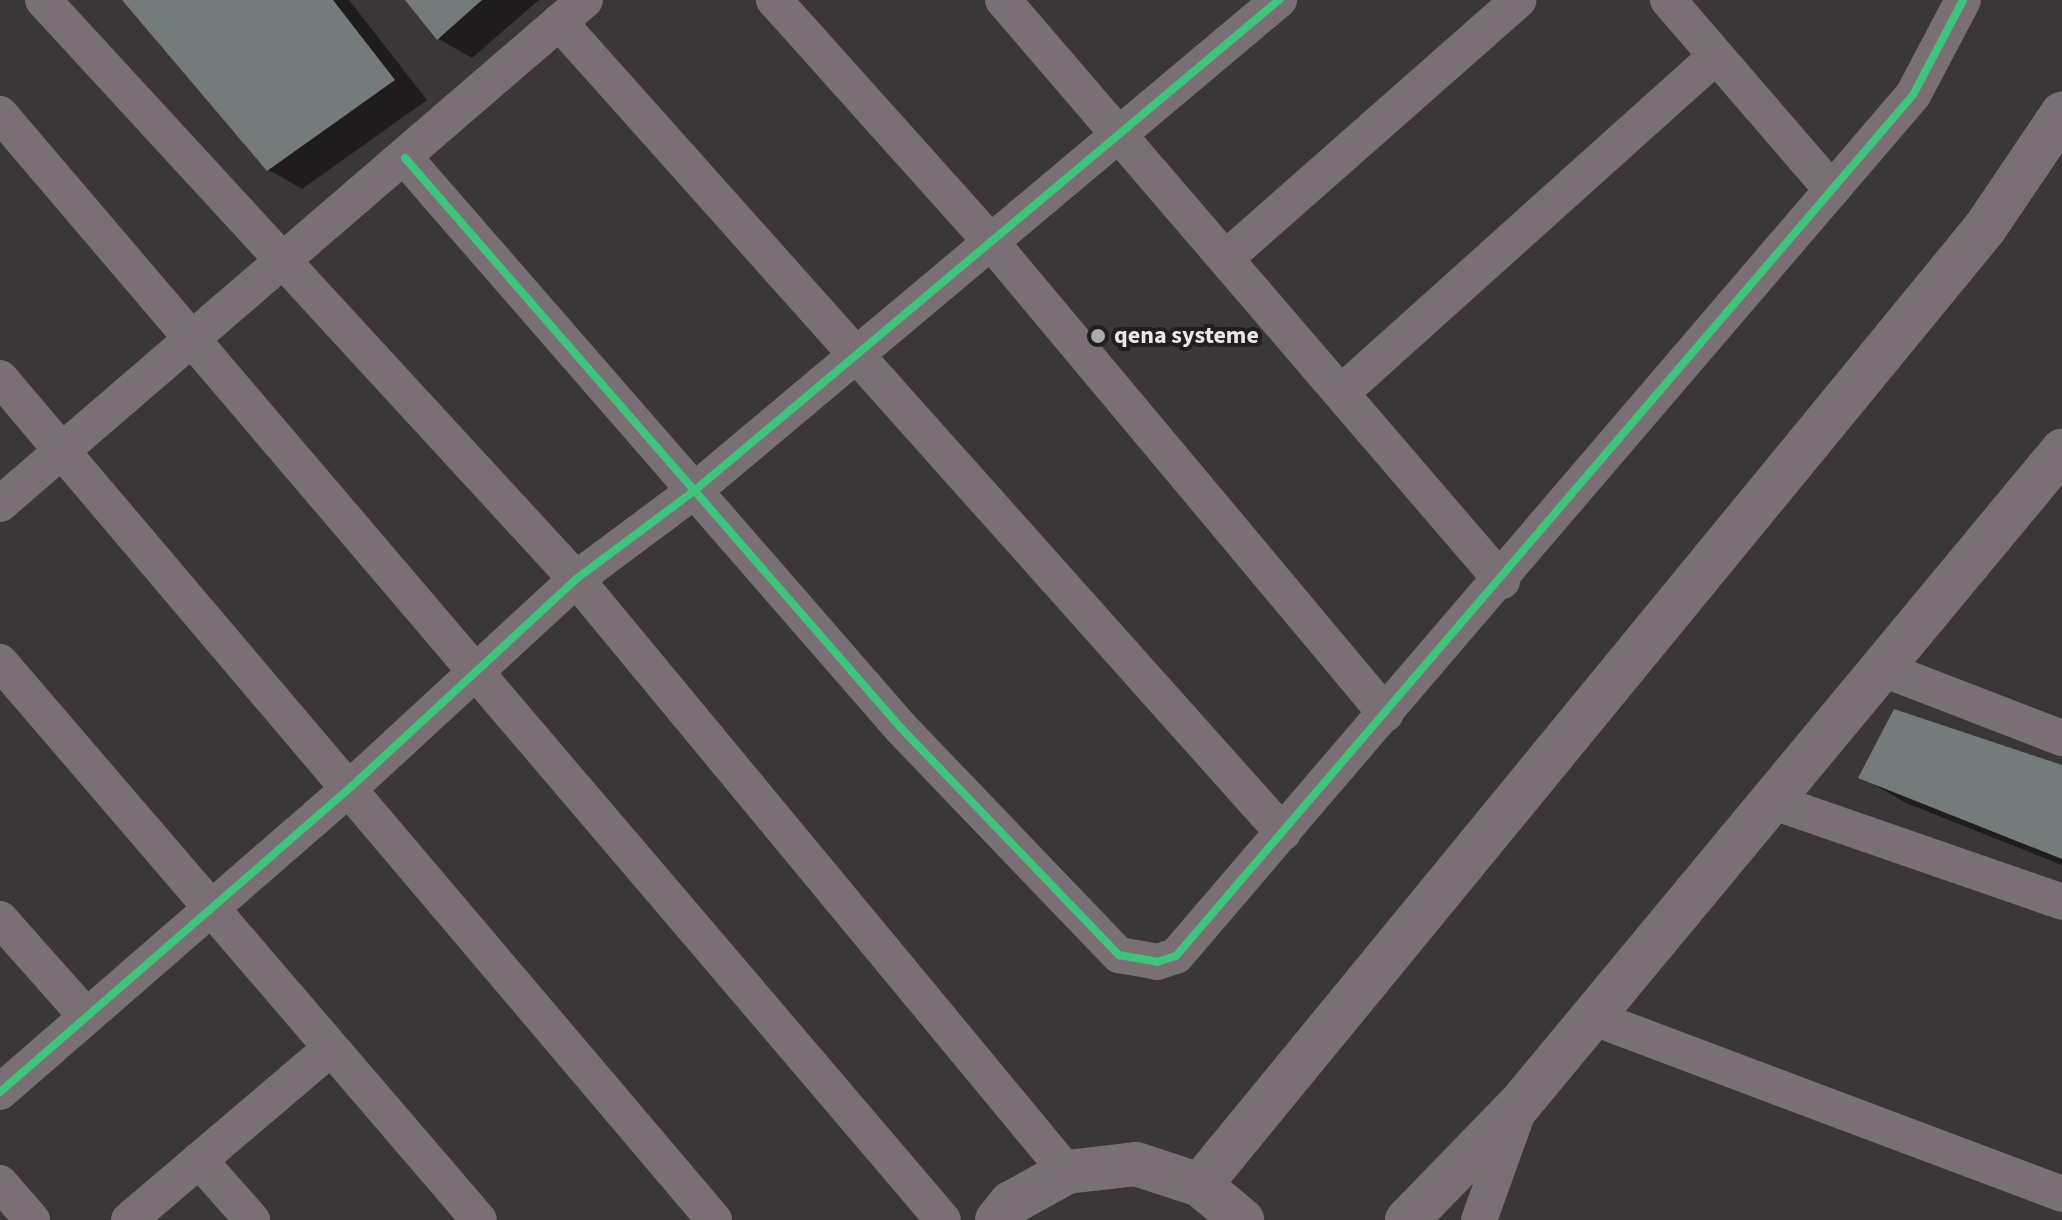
<!DOCTYPE html>
<style>
body{margin:0}
#map{position:relative;width:2062px;height:1220px;overflow:hidden;background:#3b3638;font-family:"Source Sans 3",sans-serif}
div>[style]{position:absolute}
.shadow>*{inset:0;background:#0007}
.building>*{inset:0;background:#747b7b}
.minor>*{height:36px;margin:-18px;padding:0 18px;transform-origin:18px;border-radius:18px;background:#796f74}
.tertiary>*{height:44px;margin:-22px;padding:0 22px;transform-origin:22px;border-radius:22px;background:#796f74}
.cycleway>*{height:8px;margin:-4px;padding:0 4px;transform-origin:4px;border-radius:4px;background:#40c37c}
.dots>*{width:22px;height:22px;translate:-50% -50%;box-sizing:border-box;border:4px solid #211e1f;border-radius:50%}
span{translate:-50% -50%;white-space:nowrap;text-align:center;line-height:1.15;-webkit-text-stroke:8px #211e1f;paint-order:stroke}
.poi-label{font-size:24px;color:#ebe7e9;font-weight:700}
.left{translate:0 -50%;text-align:left}
</style>
<div id="map">
<div class="shadow">
<i style="clip-path:polygon(125px 0,349px 0,427px 100px,302px 189px,269px 170px)"></i>
<i style="clip-path:polygon(407px 0,539px 0,472px 58px,439px 39px)"></i>
<i style="clip-path:polygon(2062px 768px,2062px 865px,1906px 803px,1861px 777px)"></i>
</div>
<div class="building">
<i style="clip-path:polygon(122px 0,333px 0,395px 80px,267px 171px)"></i>
<i style="clip-path:polygon(405px 0,482px 0,437px 40px)"></i>
<i style="clip-path:polygon(1894px 709px,2062px 765px,2062px 859px,1858px 778px)"></i>
</div>
<div class="minor">
<i style="left:43px;top:0;width:787px;rotate:47.37deg"></i>
<i style="left:576px;top:579px;width:770px;rotate:50.38deg"></i>
<i style="left:774px;top:0;width:325px;rotate:48.1deg"></i>
<i style="left:991px;top:242px;width:615px;rotate:50.08deg"></i>
<i style="left:1003px;top:0;width:766px;rotate:49.34deg"></i>
<i style="left:1668px;top:0;width:251px;rotate:49.2deg"></i>
<i style="left:559px;top:22px;width:1087px;rotate:48.24deg"></i>
<i style="left:0;top:114px;width:1453px;rotate:49.55deg"></i>
<i style="left:405px;top:158px;width:756px;rotate:48.97deg"></i>
<i style="left:901px;top:728px;width:315px;rotate:46.2deg"></i>
<i style="left:1119px;top:955px;width:39px;rotate:10deg"></i>
<i style="left:1157px;top:962px;width:20px;rotate:-18deg"></i>
<i style="left:1176px;top:956px;width:1133px;rotate:-49.44deg"></i>
<i style="left:1913px;top:95px;width:107px;rotate:-62.2deg"></i>
<i style="left:1226px;top:258px;width:390px;rotate:-41.4deg"></i>
<i style="left:0;top:378px;width:1104px;rotate:49.7deg"></i>
<i style="left:1341px;top:393px;width:504px;rotate:-41.94deg"></i>
<i style="left:0;top:504px;width:772px;rotate:-40.75deg"></i>
<i style="left:0;top:662px;width:735px;rotate:49.36deg"></i>
<i style="left:1883px;top:669px;width:192px;rotate:21.1deg"></i>
<i style="left:1774px;top:802px;width:305px;rotate:19.1deg"></i>
<i style="left:0;top:919px;width:130px;rotate:48.4deg"></i>
<i style="left:1594px;top:1018px;width:500px;rotate:20.6deg"></i>
<i style="left:0;top:1092px;width:466px;rotate:-41deg"></i>
<i style="left:352px;top:786px;width:305px;rotate:-42.7deg"></i>
<i style="left:576px;top:579px;width:147px;rotate:-36.7deg"></i>
<i style="left:694px;top:491px;width:764px;rotate:-40.01deg"></i>
<i style="left:199px;top:1160px;width:80px;rotate:48.5deg"></i>
<i style="left:0;top:1183px;width:49px;rotate:49.1deg"></i>
<i style="left:129px;top:1220px;width:265px;rotate:-40.4deg"></i>
<i style="left:1479px;top:1220px;width:121px;rotate:-70.2deg"></i>
</div>
<div class="tertiary">
<i style="left:1200px;top:1185px;width:1238px;rotate:-50.64deg"></i>
<i style="left:1985px;top:228px;width:138px;rotate:-56deg"></i>
<i style="left:997px;top:1220px;width:22px;rotate:-51deg"></i>
<i style="left:1011px;top:1203px;width:64px;rotate:-29deg"></i>
<i style="left:1067px;top:1172px;width:69px;rotate:-6.6deg"></i>
<i style="left:1136px;top:1164px;width:67px;rotate:18.2deg"></i>
<i style="left:1200px;top:1185px;width:55px;rotate:39.8deg"></i>
<i style="left:1407px;top:1220px;width:162px;rotate:-45.8deg"></i>
<i style="left:1520px;top:1104px;width:849px;rotate:-50.31deg"></i>
</div>
<div class="cycleway">
<i style="left:405px;top:158px;width:756px;rotate:48.97deg"></i>
<i style="left:901px;top:728px;width:315px;rotate:46.2deg"></i>
<i style="left:1119px;top:955px;width:39px;rotate:10deg"></i>
<i style="left:1157px;top:962px;width:20px;rotate:-18deg"></i>
<i style="left:1176px;top:956px;width:1133px;rotate:-49.44deg"></i>
<i style="left:1913px;top:95px;width:107px;rotate:-62.2deg"></i>
<i style="left:0;top:1092px;width:466px;rotate:-41deg"></i>
<i style="left:352px;top:786px;width:305px;rotate:-42.7deg"></i>
<i style="left:576px;top:579px;width:147px;rotate:-36.7deg"></i>
<i style="left:694px;top:491px;width:764px;rotate:-40.01deg"></i>
</div>
<div class="dots">
<i style="left:1098px;top:336px;background:#ada9ab"></i>
</div>
<div class="poi-label">
<span class="left" style="left:1114px;top:336px">qena systeme</span>
</div>
</div>
